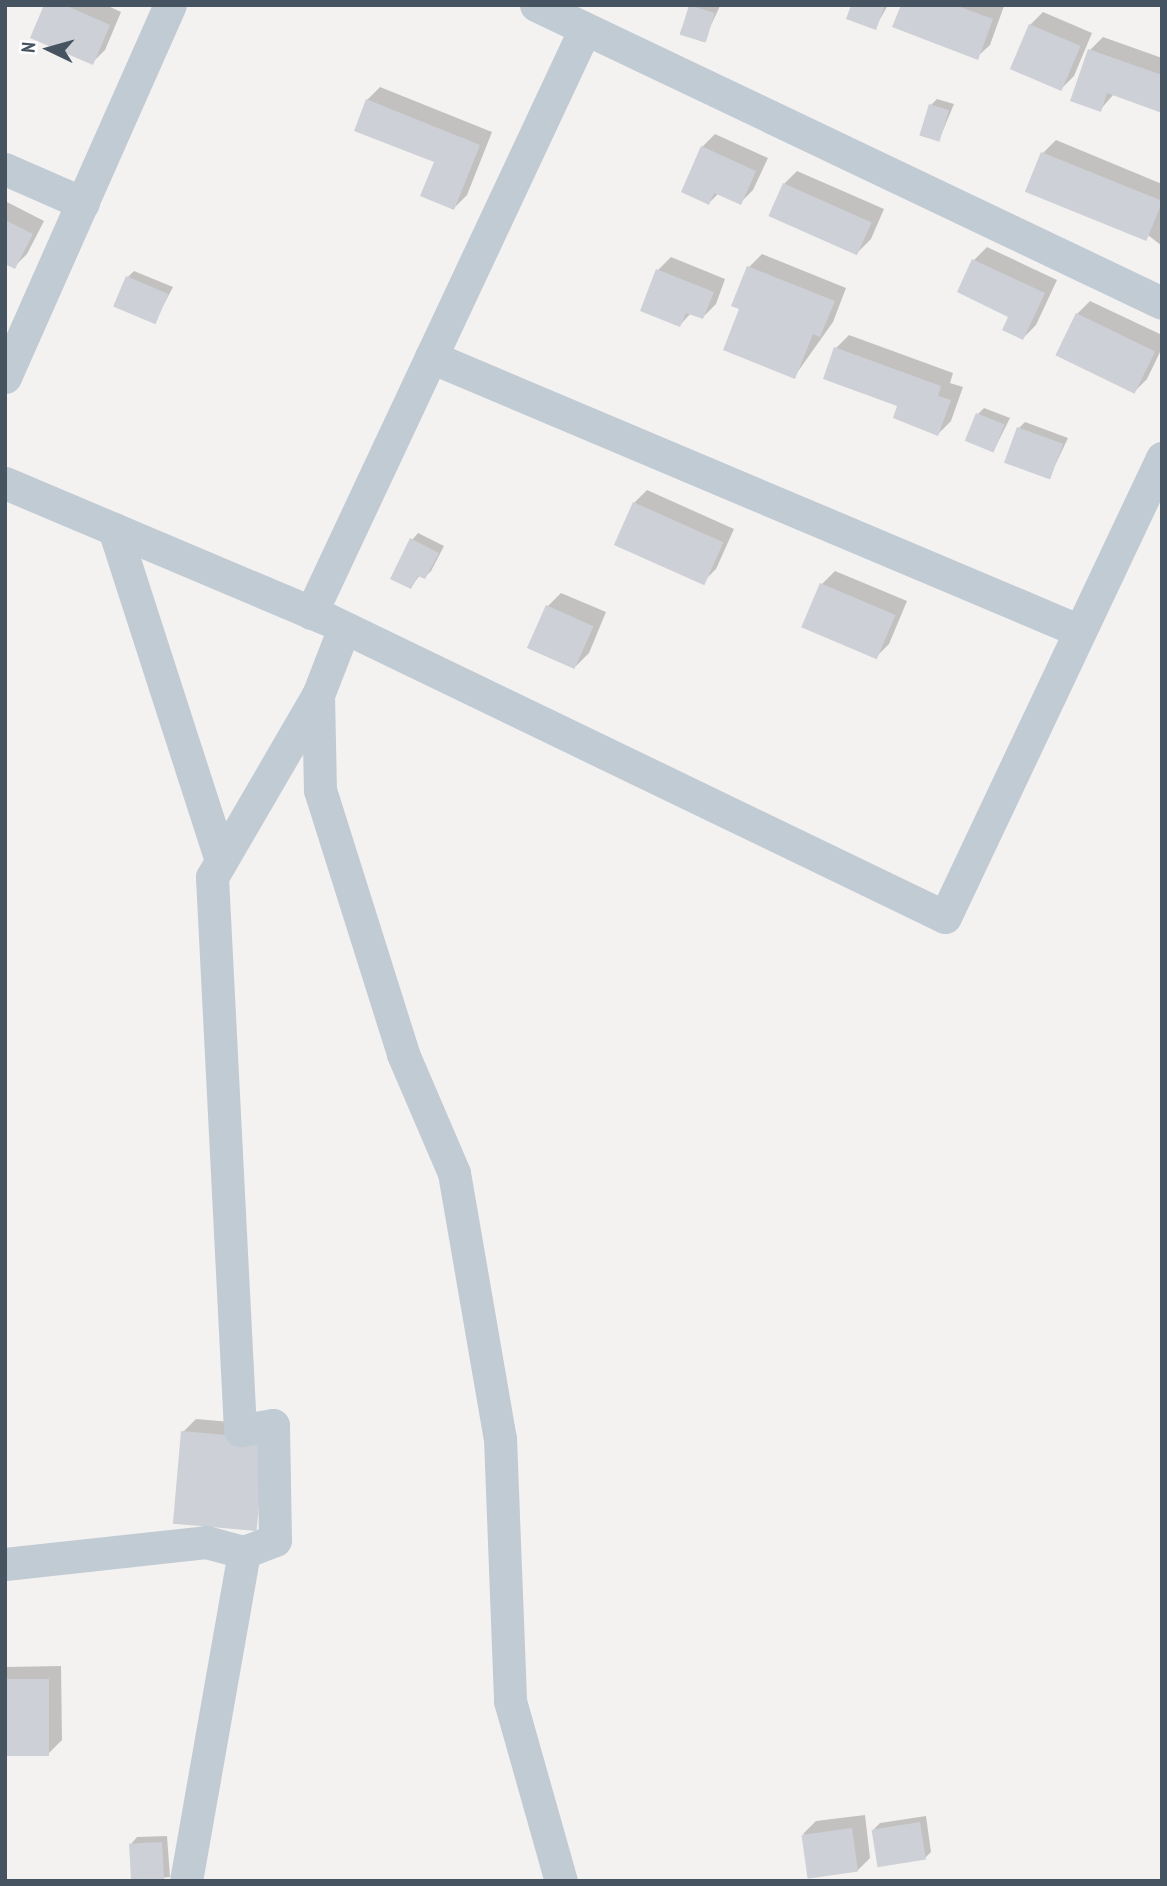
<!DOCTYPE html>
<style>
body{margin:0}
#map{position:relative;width:1167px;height:1886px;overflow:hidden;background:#f4f1f1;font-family:"PT Sans Narrow",sans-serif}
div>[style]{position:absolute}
.shadow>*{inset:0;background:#0003}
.building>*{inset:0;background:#cdd0d6;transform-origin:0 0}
.minor>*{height:33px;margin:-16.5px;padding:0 16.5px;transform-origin:16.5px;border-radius:16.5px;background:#c0cbd4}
span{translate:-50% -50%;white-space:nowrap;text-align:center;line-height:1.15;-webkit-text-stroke:5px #fff;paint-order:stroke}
.frame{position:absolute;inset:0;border:7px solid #465461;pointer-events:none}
.north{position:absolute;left:14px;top:14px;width:70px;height:70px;-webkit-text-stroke:5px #fff;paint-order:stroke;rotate:275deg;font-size:19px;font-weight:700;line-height:28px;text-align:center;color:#465461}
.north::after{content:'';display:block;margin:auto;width:24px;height:32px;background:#465461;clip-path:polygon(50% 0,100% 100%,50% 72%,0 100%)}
</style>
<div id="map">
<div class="shadow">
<i style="clip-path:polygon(46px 5px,106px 5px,121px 12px,105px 50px,92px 63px)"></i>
<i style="clip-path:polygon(691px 5px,720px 6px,703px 42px,680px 33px)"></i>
<i style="clip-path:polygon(853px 5px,888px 5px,875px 28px)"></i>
<i style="clip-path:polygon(902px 5px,1002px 5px,1004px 6px,990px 45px,977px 57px)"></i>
<i style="clip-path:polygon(1043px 12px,1092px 33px,1074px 76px,1061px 89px,1030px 25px)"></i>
<i style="clip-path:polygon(1103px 37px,1162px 58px,1162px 111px,1114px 94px,1100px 110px,1090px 50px)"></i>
<i style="clip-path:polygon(380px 87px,492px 132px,467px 195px,454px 208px,436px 161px,367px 100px)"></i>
<i style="clip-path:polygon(937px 99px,954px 104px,939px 140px,931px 105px)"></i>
<i style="clip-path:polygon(715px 134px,768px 158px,753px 190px,740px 203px,719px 193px,709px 203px,702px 147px)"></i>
<i style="clip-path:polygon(1056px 140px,1162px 184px,1162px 246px,1043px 153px)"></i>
<i style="clip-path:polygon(797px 171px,884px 209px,871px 239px,858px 252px,784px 184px)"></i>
<i style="clip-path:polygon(5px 201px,44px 221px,27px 254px,14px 267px,5px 262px)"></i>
<i style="clip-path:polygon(987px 247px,1057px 280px,1036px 325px,1023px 338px,1011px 316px,960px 292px,974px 260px)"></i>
<i style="clip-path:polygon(762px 254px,846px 288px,833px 322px,794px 377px,742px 308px,733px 305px,749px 267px)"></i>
<i style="clip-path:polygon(671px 257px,725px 279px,716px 304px,703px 317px,691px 313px,680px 325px,658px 270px)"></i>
<i style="clip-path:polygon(134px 271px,173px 287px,155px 321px,128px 277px)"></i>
<i style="clip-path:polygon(1090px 301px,1162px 335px,1162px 348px,1147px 379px,1134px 392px,1077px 314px)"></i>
<i style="clip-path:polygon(849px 335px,953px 373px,950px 383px,963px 387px,951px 421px,938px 434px,899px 405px,836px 348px)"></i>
<i style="clip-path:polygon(984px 408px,1010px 418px,994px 450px,978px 414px)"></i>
<i style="clip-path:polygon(1025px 422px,1068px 438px,1049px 478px,1019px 428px)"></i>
<i style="clip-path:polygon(647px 490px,734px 529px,716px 569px,703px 582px,634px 503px)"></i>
<i style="clip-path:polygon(418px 533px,444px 546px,431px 571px,425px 577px,420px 575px,411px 587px,412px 540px)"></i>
<i style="clip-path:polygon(835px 571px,907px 601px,889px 644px,876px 657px,822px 584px)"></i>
<i style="clip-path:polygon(561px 593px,606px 612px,589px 653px,576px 666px,548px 606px)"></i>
<i style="clip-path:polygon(196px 1419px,277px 1426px,270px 1516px,183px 1432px)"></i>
<i style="clip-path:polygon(61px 1666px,62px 1740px,49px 1753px,5px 1754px,5px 1667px)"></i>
<i style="clip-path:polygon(865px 1815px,870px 1858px,857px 1871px,803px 1834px,816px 1821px)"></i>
<i style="clip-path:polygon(926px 1816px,931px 1852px,925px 1858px,874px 1829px,880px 1823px)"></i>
<i style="clip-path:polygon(167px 1836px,170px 1877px,133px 1881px,131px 1844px,137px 1837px)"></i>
</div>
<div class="building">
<i style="clip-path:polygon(44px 5px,65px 5px,110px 25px,93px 65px,30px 38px)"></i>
<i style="left:689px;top:5px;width:27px;height:31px;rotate:17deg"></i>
<i style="clip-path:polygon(851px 5px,885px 5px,876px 30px,846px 19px)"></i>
<i style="clip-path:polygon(901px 5px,955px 5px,993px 19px,978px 60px,892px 27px)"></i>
<i style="left:1029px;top:24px;width:56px;height:49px;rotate:23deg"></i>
<i style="clip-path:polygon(1088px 49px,1162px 75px,1162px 113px,1107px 93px,1101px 112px,1070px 101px)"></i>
<i style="clip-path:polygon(366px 99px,480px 145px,454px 210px,420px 196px,434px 162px,354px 131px)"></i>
<i style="left:929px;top:104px;width:21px;height:33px;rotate:17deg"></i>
<i style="clip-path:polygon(701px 146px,756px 171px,741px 205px,714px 193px,709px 205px,681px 192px)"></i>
<i style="left:1041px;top:152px;width:131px;height:43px;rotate:22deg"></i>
<i style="left:783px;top:183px;width:97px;height:36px;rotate:24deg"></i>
<i style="clip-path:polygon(5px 220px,33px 234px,15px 269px,5px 264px)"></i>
<i style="clip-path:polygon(972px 259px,1045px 293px,1023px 340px,1002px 330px,1008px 317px,957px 292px)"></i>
<i style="clip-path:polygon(747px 266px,835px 301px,820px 337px,813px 334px,795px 379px,723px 350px,739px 309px,731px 306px)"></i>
<i style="clip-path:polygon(656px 269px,714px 292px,703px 319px,686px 313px,680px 327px,640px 311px)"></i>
<i style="left:126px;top:276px;width:46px;height:33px;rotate:23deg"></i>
<i style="left:1076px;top:313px;width:88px;height:47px;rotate:26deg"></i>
<i style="clip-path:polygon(834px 347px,941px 386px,938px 396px,951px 400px,938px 436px,893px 418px,897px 406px,823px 379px)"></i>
<i style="left:976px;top:413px;width:31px;height:30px;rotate:22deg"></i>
<i style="left:1017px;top:427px;width:49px;height:38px;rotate:20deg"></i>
<i style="left:633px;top:502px;width:99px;height:47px;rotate:24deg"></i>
<i style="clip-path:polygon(410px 538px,439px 553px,425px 579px,418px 576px,411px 589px,390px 579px)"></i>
<i style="left:820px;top:583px;width:82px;height:48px;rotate:23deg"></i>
<i style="left:546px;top:605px;width:52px;height:47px;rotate:24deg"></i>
<i style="left:181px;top:1431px;width:84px;height:93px;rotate:5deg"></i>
<i style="left:5px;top:1679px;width:44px;height:77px"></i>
<i style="left:920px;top:1822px;width:38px;height:49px;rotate:81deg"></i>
<i style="left:852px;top:1828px;width:44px;height:51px;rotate:82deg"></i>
<i style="left:162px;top:1842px;width:39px;height:33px;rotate:87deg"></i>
</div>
<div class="minor">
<i style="left:536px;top:5px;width:693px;rotate:25.46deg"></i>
<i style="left:5px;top:169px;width:85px;rotate:23.6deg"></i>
<i style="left:431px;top:357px;width:704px;rotate:22.89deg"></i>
<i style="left:5px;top:377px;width:407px;rotate:-66.1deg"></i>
<i style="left:5px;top:483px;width:347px;rotate:22.9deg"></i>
<i style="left:325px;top:618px;width:688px;rotate:25.75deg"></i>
<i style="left:945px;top:917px;width:508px;rotate:-64.7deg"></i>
<i style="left:114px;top:529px;width:349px;rotate:72.1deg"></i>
<i style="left:311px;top:613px;width:645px;rotate:-64.87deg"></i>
<i style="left:344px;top:628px;width:72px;rotate:111.2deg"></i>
<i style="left:318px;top:695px;width:95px;rotate:88.8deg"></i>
<i style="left:320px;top:790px;width:277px;rotate:72.5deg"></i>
<i style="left:403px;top:1054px;width:129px;rotate:66.8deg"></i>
<i style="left:454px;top:1173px;width:269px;rotate:80.2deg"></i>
<i style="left:500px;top:1438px;width:263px;rotate:87.8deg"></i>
<i style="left:510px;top:1701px;width:187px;rotate:74.2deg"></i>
<i style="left:5px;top:1564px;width:202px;rotate:-6.2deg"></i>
<i style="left:206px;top:1542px;width:39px;rotate:15deg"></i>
<i style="left:186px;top:1881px;width:334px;rotate:-80deg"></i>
<i style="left:244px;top:1552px;width:33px;rotate:-21deg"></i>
<i style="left:275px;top:1540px;width:115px;rotate:-91deg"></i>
<i style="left:273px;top:1425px;width:33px;rotate:171deg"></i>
<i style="left:240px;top:1430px;width:554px;rotate:-92.9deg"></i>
<i style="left:212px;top:877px;width:211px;rotate:-59.8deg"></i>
</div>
<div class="frame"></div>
<div class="north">N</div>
</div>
